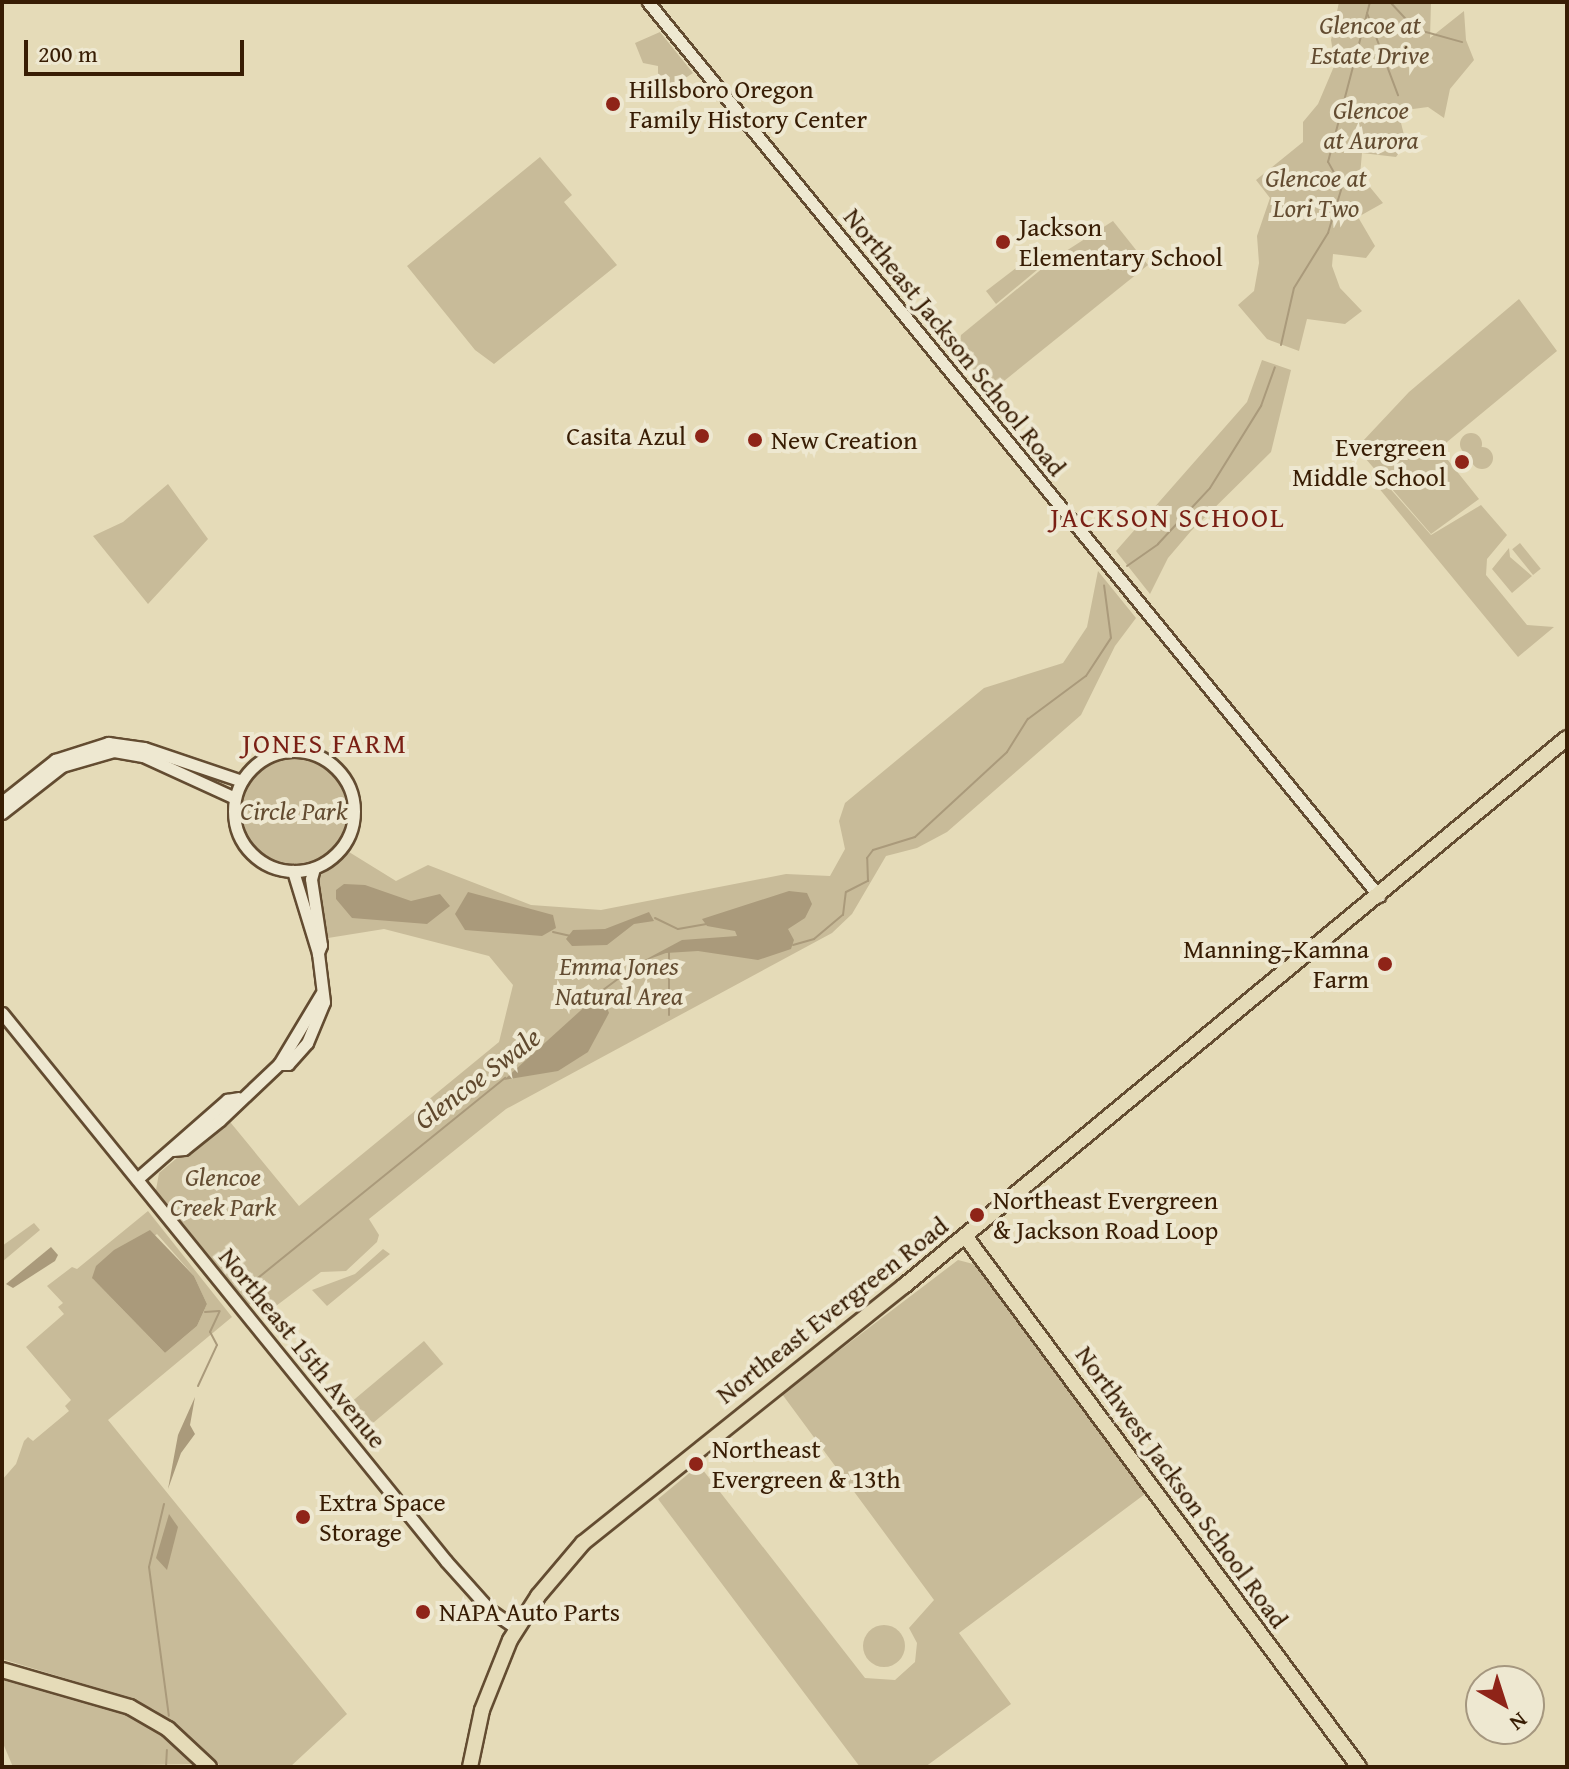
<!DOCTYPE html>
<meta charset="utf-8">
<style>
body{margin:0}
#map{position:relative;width:1569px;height:1769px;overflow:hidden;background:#e5dbb8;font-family:"Gentium Book Plus",serif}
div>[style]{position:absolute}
.green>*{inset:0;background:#c8bb99;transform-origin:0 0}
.round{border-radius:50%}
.water>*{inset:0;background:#aa9a7b}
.stream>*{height:2px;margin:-1px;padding:0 1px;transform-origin:1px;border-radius:1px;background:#aa9a7b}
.roads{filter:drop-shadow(2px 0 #634c31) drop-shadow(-2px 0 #634c31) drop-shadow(0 2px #634c31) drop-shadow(0 -2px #634c31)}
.minor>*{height:11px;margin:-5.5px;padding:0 5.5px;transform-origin:5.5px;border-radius:5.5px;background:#eee8d1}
.minor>.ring{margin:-5.5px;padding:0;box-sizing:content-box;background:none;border:11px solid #eee8d1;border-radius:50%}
.major>*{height:14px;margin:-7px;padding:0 7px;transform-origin:7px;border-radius:7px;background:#e5dbb8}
.dots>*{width:22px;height:22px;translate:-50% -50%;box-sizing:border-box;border:4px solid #eee8d1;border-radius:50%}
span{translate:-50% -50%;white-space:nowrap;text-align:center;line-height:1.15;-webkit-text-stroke:8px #eee8d1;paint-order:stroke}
.park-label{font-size:26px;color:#634c31;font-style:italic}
.poi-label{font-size:26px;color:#381d04}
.left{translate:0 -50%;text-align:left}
.right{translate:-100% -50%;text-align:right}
.street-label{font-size:26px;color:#381d04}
.neighbourhood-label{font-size:28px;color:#7a1f14;letter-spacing:2px}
.water-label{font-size:28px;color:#60492e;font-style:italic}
.frame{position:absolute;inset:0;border:4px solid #381d04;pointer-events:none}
.north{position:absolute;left:1465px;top:1665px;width:80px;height:80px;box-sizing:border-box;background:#eee8d1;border:2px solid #a5977f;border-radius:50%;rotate:141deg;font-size:22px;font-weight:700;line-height:32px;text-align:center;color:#381d04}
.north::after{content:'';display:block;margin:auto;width:28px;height:36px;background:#8f2418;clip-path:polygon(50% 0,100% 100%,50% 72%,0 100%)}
.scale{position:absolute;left:24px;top:40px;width:220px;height:36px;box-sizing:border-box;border:4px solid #381d04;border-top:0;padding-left:10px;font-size:24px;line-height:28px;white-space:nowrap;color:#381d04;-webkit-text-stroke:6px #eee8d1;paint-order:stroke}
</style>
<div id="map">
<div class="green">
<i style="clip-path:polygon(1339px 2px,1431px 2px,1430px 38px,1464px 11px,1466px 40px,1474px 60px,1450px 89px,1444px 118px,1428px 107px,1398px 111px,1406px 143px,1396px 157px,1362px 153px,1360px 175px,1383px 203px,1358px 217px,1375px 246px,1366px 258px,1333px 254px,1332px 266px,1340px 288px,1362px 311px,1345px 324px,1307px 319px,1299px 351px,1267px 339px,1238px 305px,1254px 291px,1259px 263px,1257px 236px,1270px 198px,1256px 180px,1303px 142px,1303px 122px,1318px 104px,1335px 64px,1331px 40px)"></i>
<i style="clip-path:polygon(660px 32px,693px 73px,667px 90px,658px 83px,658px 66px,643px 63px,635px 43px)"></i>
<i style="clip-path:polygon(540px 157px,572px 195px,564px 202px,617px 265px,494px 364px,475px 350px,407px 266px)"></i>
<i style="clip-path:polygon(1113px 221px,1148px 265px,1004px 381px,981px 379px,959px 352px,961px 335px,1055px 258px)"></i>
<i style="clip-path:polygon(1041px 249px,1049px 260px,996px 304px,986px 291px)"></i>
<i style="clip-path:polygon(1519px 299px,1557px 351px,1447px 442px,1447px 459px,1479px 499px,1431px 534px,1365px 458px,1362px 442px,1409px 392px)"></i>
<i style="clip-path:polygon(1262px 360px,1291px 370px,1271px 452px,1191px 531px,1168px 558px,1150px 594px,1116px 551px,1247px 402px)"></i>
<i class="round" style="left:1460px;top:433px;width:22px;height:22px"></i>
<i class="round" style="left:1471px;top:447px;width:22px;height:22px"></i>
<i style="clip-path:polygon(1379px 476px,1431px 535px,1481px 505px,1507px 535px,1487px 559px,1486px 575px,1527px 625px,1554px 627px,1518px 657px,1373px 481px)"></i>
<i style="clip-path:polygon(168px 484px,208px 539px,148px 604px,93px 536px,123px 522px)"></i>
<i style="left:1520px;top:543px;width:33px;height:10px;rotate:51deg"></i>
<i style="clip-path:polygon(1509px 548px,1510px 557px,1532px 576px,1512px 593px,1492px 569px)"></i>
<i style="clip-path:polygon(1098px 571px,1136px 618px,1115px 646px,1081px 715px,947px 832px,917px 848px,886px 856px,852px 914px,832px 933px,506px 1109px,369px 1219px,379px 1235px,377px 1242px,346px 1271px,321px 1272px,264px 1315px,253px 1302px,249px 1305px,156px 1190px,159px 1173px,226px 1117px,299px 1206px,499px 1042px,513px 985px,489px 956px,384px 929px,328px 938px,319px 877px,349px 852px,396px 881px,428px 865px,531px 905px,601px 910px,786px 874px,830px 876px,845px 849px,839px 821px,845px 803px,984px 688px,1063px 663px,1087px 627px)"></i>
<i class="round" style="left:238px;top:755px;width:112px;height:112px"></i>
<i style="clip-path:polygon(evenodd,148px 1211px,232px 1317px,108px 1420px,347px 1714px,290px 1767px,222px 1767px,155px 1710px,130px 1698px,2px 1659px,2px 1480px,16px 1464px,24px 1441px,28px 1437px,33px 1441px,69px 1411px,65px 1406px,71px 1400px,26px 1347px,64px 1314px,58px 1307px,63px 1303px,47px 1286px,72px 1267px,77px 1269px,148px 1211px,157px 1234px,194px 1276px,207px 1304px,197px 1326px,165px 1353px,93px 1279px,157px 1234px)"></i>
<i style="clip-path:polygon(34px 1223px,40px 1230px,2px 1262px,2px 1246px)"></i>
<i style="clip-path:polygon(383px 1249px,390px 1254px,327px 1306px,312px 1290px,355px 1274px)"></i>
<i style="clip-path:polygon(958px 1260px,977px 1265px,1145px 1494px,959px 1633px,1011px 1704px,925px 1767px,860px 1767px,658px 1499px,699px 1465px,865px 1678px,895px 1680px,915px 1662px,917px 1643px,909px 1628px,934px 1600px,782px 1394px)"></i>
<i style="left:424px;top:1341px;width:30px;height:107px;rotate:50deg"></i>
<i class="round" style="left:863px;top:1625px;width:42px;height:42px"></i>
<i style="clip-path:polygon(2px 1677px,126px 1711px,160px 1733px,194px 1764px,13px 1767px,2px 1741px)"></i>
</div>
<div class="water">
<i style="clip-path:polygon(344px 884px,365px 885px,411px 901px,440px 894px,450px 906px,427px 924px,352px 918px,336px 899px,336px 890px)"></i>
<i style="clip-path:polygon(789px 891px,807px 893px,812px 904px,805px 918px,788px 929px,794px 940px,791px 949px,758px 960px,698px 951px,666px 953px,641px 962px,682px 940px,737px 936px,735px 931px,707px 926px,702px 919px)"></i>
<i style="clip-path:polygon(468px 892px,553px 915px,556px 928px,542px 936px,465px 930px,455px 914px)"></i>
<i style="clip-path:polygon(649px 912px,654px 921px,634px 924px,607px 945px,572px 946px,566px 939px,573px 930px,605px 929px)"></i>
<i style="clip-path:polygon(601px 992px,609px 1013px,588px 1052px,558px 1071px,504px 1080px)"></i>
<i style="clip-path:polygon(150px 1230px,194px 1276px,207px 1304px,197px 1326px,165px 1353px,92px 1278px,96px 1266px,114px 1250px)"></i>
<i style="clip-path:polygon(51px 1247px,58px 1255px,55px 1261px,13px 1288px,6px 1284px)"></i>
<i style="clip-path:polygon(195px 1397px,190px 1425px,195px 1434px,181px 1453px,168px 1489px,178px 1435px)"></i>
<i style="clip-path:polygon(169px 1514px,178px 1527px,167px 1570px,156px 1558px)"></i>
</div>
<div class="stream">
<i style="left:1390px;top:2px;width:37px;rotate:47deg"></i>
<i style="left:1415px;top:29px;width:49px;rotate:15.5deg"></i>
<i style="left:1367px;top:13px;width:88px;rotate:69.3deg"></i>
<i style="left:1281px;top:345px;width:58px;rotate:-77.2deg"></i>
<i style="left:1294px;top:288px;width:65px;rotate:-58.3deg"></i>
<i style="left:1328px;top:233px;width:48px;rotate:-73.1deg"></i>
<i style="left:1342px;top:187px;width:29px;rotate:-119deg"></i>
<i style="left:1328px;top:162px;width:165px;rotate:-75.3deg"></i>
<i style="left:1127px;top:566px;width:38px;rotate:-35deg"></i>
<i style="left:1158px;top:544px;width:76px;rotate:-47.1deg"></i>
<i style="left:1210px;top:488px;width:97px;rotate:-58.1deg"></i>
<i style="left:1261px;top:406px;width:41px;rotate:-70.3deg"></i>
<i style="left:655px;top:918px;width:25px;rotate:26deg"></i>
<i style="left:678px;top:929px;width:29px;rotate:-10deg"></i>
<i style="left:553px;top:932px;width:17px;rotate:13deg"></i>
<i style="left:793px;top:945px;width:22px;rotate:-16deg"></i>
<i style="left:814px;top:939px;width:38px;rotate:-40deg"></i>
<i style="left:843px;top:915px;width:23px;rotate:-83deg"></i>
<i style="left:846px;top:892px;width:25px;rotate:-27deg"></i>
<i style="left:868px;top:881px;width:23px;rotate:-92deg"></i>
<i style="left:867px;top:858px;width:10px;rotate:-53deg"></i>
<i style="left:873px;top:850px;width:44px;rotate:-17.2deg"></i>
<i style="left:915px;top:837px;width:125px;rotate:-42.7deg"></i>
<i style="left:1007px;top:752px;width:39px;rotate:-58deg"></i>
<i style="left:1028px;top:719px;width:72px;rotate:-36.6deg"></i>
<i style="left:1086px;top:676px;width:45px;rotate:-56.7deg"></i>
<i style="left:1111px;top:638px;width:53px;rotate:-97.5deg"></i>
<i style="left:669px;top:952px;width:63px;rotate:90deg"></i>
<i style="left:599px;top:993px;width:54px;rotate:-36.7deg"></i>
<i style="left:248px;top:1286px;width:331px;rotate:-39deg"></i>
<i style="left:205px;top:1312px;width:14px;rotate:-4deg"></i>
<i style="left:198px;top:1386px;width:45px;rotate:-65.1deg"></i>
<i style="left:217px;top:1345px;width:15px;rotate:-118deg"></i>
<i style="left:210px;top:1332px;width:23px;rotate:-65deg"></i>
<i style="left:164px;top:1504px;width:65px;rotate:103.4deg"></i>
<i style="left:149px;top:1567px;width:150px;rotate:82.4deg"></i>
<i style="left:166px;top:1767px;width:17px;rotate:-87deg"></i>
</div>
<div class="roads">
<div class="minor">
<i style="left:648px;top:2px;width:1155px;rotate:50.73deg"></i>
<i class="ring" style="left:234px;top:751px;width:109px;height:109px"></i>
<i style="left:2px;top:802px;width:68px;rotate:-38.4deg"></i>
<i style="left:55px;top:760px;width:56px;rotate:-17.8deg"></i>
<i style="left:108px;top:743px;width:36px;rotate:8deg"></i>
<i style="left:144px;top:748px;width:103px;rotate:18.6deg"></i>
<i style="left:2px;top:813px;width:76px;rotate:-38.1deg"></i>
<i style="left:62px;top:766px;width:54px;rotate:-16.1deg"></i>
<i style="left:114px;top:751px;width:29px;rotate:10deg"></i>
<i style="left:143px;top:756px;width:101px;rotate:24.5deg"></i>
<i style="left:314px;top:868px;width:11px;rotate:105deg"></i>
<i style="left:311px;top:879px;width:67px;rotate:81.4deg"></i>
<i style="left:321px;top:945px;width:9px;rotate:111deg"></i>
<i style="left:2px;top:1013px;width:705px;rotate:50.98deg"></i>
<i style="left:446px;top:1561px;width:66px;rotate:48.1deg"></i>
<i style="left:490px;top:1610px;width:32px;rotate:35deg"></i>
<i style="left:279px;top:1064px;width:9px"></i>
<i style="left:288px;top:1064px;width:28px;rotate:-48deg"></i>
<i style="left:307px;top:1043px;width:44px;rotate:-67.5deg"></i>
<i style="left:324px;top:1002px;width:49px;rotate:-97deg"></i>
<i style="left:318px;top:953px;width:86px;rotate:-107deg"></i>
<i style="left:173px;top:1150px;width:11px;rotate:-5deg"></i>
<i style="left:184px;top:1149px;width:46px;rotate:-38.9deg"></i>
<i style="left:220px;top:1120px;width:81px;rotate:-43.5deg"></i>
<i style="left:279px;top:1064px;width:82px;rotate:-59deg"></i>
<i style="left:137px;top:1179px;width:120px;rotate:-41.3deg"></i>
<i style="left:227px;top:1100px;width:11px;rotate:-10deg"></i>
</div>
<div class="major">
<i style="left:965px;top:1236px;width:661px;rotate:53.42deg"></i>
<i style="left:2px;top:1670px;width:133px;rotate:16.1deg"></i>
<i style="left:130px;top:1707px;width:44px;rotate:30.1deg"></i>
<i style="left:168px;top:1729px;width:56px;rotate:42.8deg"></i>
<i style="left:470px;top:1767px;width:58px;rotate:-78.1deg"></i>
<i style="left:482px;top:1710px;width:75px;rotate:-68.2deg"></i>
<i style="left:510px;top:1640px;width:52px;rotate:-57.5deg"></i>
<i style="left:538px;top:1596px;width:70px;rotate:-49.7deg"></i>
<i style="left:583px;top:1543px;width:411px;rotate:-38.7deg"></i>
<i style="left:904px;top:1286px;width:860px;rotate:-39.58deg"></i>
</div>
</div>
<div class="dots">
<i style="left:613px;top:104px;background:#8f2418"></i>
<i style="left:1003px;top:242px;background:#8f2418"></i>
<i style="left:702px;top:436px;background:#8f2418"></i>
<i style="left:755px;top:440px;background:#8f2418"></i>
<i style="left:1462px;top:462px;background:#8f2418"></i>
<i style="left:1385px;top:964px;background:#8f2418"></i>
<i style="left:977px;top:1215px;background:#8f2418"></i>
<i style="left:696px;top:1464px;background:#8f2418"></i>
<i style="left:303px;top:1517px;background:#8f2418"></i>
<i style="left:423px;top:1612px;background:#8f2418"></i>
</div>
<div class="park-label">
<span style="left:1370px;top:40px">Glencoe at<br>Estate Drive</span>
<span style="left:1371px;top:125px">Glencoe<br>at Aurora</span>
<span style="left:1316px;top:193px">Glencoe at<br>Lori Two</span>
<span style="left:294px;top:811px">Circle Park</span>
<span style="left:619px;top:981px">Emma Jones<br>Natural Area</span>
<span style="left:223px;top:1192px">Glencoe<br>Creek Park</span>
</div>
<div class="poi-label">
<span class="left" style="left:629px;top:104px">Hillsboro Oregon<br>Family History Center</span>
<span class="left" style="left:1019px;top:242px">Jackson<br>Elementary School</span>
<span class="right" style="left:686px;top:436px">Casita Azul</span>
<span class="left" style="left:771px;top:440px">New Creation</span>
<span class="right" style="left:1446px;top:462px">Evergreen<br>Middle School</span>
<span class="right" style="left:1369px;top:964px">Manning–Kamna<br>Farm</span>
<span class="left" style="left:993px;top:1215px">Northeast Evergreen<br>&amp; Jackson Road Loop</span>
<span class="left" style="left:712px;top:1464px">Northeast<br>Evergreen &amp; 13th</span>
<span class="left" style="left:319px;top:1517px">Extra Space<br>Storage</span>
<span class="left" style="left:439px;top:1612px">NAPA Auto Parts</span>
</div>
<div class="street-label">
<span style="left:955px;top:342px;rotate:51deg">Northeast Jackson School Road</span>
<span style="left:832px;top:1310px;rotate:-38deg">Northeast Evergreen Road</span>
<span style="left:303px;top:1348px;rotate:51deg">Northeast 15th Avenue</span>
<span style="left:1182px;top:1487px;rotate:54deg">Northwest Jackson School Road</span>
</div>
<div class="neighbourhood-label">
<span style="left:1168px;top:517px">JACKSON SCHOOL</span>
<span style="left:325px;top:743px">JONES FARM</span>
</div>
<div class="water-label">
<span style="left:477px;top:1078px;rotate:-37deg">Glencoe Swale</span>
</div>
<div class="frame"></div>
<div class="north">N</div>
<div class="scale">200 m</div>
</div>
